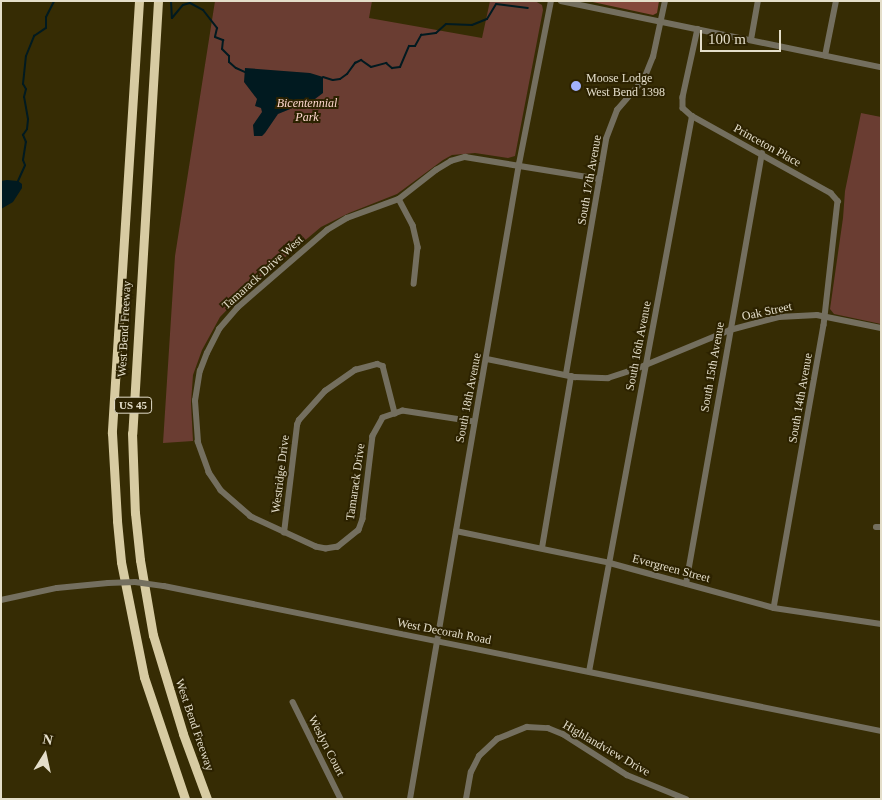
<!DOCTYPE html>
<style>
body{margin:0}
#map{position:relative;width:882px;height:800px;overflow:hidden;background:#362c04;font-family:"Times New Roman",serif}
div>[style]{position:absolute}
.green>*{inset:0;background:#6a3d32}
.forest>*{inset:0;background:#85493c}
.water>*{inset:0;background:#011a20}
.stream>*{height:2px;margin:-1px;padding:0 1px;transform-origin:1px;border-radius:1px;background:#011a20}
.minor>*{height:5.5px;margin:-2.75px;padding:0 2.75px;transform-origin:2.75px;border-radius:2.75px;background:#746f5f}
.highway>*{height:9px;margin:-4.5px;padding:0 4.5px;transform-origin:4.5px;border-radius:4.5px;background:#d7cba2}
.minor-bridge>*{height:5.5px;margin:-2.75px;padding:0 2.75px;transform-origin:2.75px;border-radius:2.75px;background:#746f5f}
.dots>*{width:14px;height:14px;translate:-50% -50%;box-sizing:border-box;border:2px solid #2c2200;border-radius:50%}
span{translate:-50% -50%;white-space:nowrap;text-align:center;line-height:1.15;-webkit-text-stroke:4px #2c2200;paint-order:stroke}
.shield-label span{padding:1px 4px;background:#2c2200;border:1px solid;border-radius:4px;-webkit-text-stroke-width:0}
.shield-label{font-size:11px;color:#e4deca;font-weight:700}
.poi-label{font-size:12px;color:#e4deca}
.left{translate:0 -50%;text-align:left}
.park-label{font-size:12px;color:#fed7ce;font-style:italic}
.street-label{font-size:12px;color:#e4deca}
.frame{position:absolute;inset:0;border:2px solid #e4deca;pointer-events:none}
.north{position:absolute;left:20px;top:730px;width:50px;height:50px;-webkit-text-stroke:4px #2c2200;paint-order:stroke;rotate:10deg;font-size:14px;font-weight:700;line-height:20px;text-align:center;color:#e4deca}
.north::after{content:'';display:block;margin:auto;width:18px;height:22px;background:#e4deca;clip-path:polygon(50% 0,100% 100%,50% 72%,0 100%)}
.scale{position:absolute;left:700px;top:30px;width:81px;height:22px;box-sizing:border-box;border:2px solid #e4deca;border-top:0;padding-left:6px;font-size:15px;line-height:18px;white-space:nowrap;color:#e4deca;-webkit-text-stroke:4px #2c2200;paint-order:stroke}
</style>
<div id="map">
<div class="green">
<i style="clip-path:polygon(215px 1px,372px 1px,369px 18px,482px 38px,490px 1px,535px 1px,542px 5px,543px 10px,515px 156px,508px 158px,475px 153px,452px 155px,443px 160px,397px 194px,349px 213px,321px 227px,246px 290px,220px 317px,202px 350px,193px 375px,191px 403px,193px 441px,163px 443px,175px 256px)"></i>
<i style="clip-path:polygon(861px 113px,881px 117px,881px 324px,834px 314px,830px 309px,843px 218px,845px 191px)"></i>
</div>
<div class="forest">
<i style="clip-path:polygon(588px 1px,659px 1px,657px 13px,653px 15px)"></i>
</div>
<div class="water">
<i style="clip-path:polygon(245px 68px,310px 73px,323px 77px,323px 93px,315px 99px,278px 114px,265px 133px,262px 136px,254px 136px,253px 125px,262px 112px,261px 108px,255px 106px,257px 99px,244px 82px)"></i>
<i style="clip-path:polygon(7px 180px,18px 181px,22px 184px,22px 188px,13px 202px,1px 209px,1px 181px)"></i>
</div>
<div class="stream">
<i style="left:171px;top:1px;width:17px;rotate:87deg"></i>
<i style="left:172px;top:18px;width:17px;rotate:-50deg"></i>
<i style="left:183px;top:5px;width:7px;rotate:-16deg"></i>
<i style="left:190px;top:3px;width:15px;rotate:28deg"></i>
<i style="left:203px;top:10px;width:23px;rotate:52deg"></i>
<i style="left:217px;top:28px;width:9px;rotate:103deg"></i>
<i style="left:215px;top:37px;width:9px;rotate:21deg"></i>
<i style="left:223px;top:40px;width:9px;rotate:96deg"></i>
<i style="left:222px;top:49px;width:10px;rotate:45deg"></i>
<i style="left:229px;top:56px;width:6px;rotate:90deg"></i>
<i style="left:229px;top:62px;width:9px;rotate:41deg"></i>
<i style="left:236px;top:68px;width:10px;rotate:24deg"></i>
<i style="left:323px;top:77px;width:10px;rotate:17deg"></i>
<i style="left:333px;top:80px;width:7px;rotate:-8deg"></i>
<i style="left:340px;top:79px;width:9px;rotate:-36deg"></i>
<i style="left:347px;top:74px;width:14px;rotate:-54deg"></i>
<i style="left:355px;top:63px;width:7px;rotate:-27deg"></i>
<i style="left:361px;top:60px;width:12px;rotate:35deg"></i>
<i style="left:371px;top:67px;width:16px;rotate:-15deg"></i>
<i style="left:386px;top:63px;width:8px;rotate:40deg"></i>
<i style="left:392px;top:68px;width:8px;rotate:-7deg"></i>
<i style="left:400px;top:67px;width:23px;rotate:-67deg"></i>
<i style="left:409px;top:46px;width:6px"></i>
<i style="left:415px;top:46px;width:13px;rotate:-61deg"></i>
<i style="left:421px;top:35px;width:15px;rotate:-8deg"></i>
<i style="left:436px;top:33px;width:13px;rotate:-42deg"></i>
<i style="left:446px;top:24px;width:26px;rotate:2deg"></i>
<i style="left:472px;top:25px;width:16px;rotate:-22deg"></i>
<i style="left:487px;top:19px;width:17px;rotate:-59deg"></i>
<i style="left:496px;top:4px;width:32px;rotate:7deg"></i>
<i style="left:18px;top:181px;width:17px;rotate:-66deg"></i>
<i style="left:25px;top:165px;width:5px;rotate:-112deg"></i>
<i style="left:23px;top:160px;width:18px;rotate:-81deg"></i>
<i style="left:26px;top:142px;width:8px;rotate:-113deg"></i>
<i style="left:23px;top:135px;width:7px;rotate:-56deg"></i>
<i style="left:27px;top:129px;width:10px;rotate:-84deg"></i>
<i style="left:28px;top:119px;width:22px;rotate:-100deg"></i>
<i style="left:24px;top:97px;width:8px;rotate:-76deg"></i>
<i style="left:26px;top:89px;width:6px;rotate:-121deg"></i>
<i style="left:23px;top:84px;width:28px;rotate:-84deg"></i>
<i style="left:26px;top:56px;width:22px;rotate:-68deg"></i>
<i style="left:34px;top:36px;width:14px;rotate:-34deg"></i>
<i style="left:46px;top:28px;width:11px;rotate:-90deg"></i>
<i style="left:46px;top:17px;width:18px;rotate:-63deg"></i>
</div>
<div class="minor">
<i style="left:561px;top:1px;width:327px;rotate:11.7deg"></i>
<i style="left:698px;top:29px;width:70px;rotate:102.4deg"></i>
<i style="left:683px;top:97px;width:11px;rotate:90deg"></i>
<i style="left:683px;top:108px;width:12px;rotate:42deg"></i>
<i style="left:692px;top:116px;width:159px;rotate:29deg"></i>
<i style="left:831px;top:193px;width:11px;rotate:49deg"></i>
<i style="left:838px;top:201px;width:125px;rotate:96.4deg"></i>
<i style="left:824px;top:325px;width:287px;rotate:100deg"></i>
<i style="left:751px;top:40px;width:40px;rotate:-80deg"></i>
<i style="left:825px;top:56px;width:56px;rotate:-78.7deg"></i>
<i style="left:399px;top:199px;width:30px;rotate:62deg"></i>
<i style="left:413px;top:225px;width:23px;rotate:77deg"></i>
<i style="left:418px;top:247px;width:37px;rotate:96deg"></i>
<i style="left:487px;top:359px;width:90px;rotate:11.6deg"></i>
<i style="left:575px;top:377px;width:33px;rotate:2deg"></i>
<i style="left:608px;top:378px;width:29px;rotate:-18deg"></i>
<i style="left:636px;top:369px;width:102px;rotate:-22.5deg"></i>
<i style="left:730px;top:330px;width:51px;rotate:-14.9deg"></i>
<i style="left:779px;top:317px;width:38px;rotate:-3deg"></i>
<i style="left:817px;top:315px;width:65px;rotate:11.5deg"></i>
<i style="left:566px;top:374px;width:238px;rotate:-80.3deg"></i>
<i style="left:606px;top:139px;width:31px;rotate:-69deg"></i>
<i style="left:617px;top:110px;width:41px;rotate:-48.9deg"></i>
<i style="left:644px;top:79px;width:24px;rotate:-68deg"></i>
<i style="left:653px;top:57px;width:57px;rotate:-77.9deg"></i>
<i style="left:474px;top:422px;width:72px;rotate:-171.2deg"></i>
<i style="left:403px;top:411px;width:21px;rotate:161deg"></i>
<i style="left:383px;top:418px;width:21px;rotate:119deg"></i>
<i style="left:373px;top:436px;width:84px;rotate:96.9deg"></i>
<i style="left:363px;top:519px;width:12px;rotate:110deg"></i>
<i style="left:359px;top:530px;width:27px;rotate:141deg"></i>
<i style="left:338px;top:547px;width:12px;rotate:171deg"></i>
<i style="left:326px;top:549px;width:10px;rotate:-169deg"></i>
<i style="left:316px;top:547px;width:72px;rotate:-155.2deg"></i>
<i style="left:251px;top:517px;width:40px;rotate:-139deg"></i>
<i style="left:221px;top:491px;width:22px;rotate:-124deg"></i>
<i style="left:209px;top:473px;width:33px;rotate:-110deg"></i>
<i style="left:198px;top:442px;width:41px;rotate:-94.2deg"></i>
<i style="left:195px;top:401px;width:30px;rotate:-81deg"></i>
<i style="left:200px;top:371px;width:19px;rotate:-69deg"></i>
<i style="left:207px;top:353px;width:27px;rotate:-63deg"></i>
<i style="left:219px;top:329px;width:28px;rotate:-49deg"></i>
<i style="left:237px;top:308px;width:119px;rotate:-40.9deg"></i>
<i style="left:327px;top:230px;width:23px;rotate:-31deg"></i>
<i style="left:347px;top:218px;width:55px;rotate:-20.1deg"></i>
<i style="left:399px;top:199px;width:47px;rotate:-38.1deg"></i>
<i style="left:436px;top:170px;width:17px;rotate:-31deg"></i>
<i style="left:451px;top:161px;width:15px;rotate:-16deg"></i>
<i style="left:465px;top:157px;width:136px;rotate:9.3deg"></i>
<i style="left:876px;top:527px;width:5px"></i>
<i style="left:456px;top:531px;width:157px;rotate:11.7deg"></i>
<i style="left:610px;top:563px;width:170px;rotate:15.3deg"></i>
<i style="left:774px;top:608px;width:108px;rotate:8.5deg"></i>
<i style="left:284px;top:533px;width:109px;rotate:-83.1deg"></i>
<i style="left:297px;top:425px;width:5px;rotate:-68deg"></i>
<i style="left:299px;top:420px;width:39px;rotate:-48deg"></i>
<i style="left:325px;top:391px;width:37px;rotate:-35deg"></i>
<i style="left:355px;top:370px;width:23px;rotate:-15deg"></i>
<i style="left:377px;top:364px;width:6px;rotate:18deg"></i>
<i style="left:383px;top:366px;width:49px;rotate:75.7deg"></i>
<i style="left:542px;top:548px;width:174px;rotate:-80.4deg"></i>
<i style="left:686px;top:584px;width:437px;rotate:-80deg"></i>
<i style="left:164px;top:586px;width:732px;rotate:11.43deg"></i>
<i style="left:1px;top:600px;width:57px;rotate:-12.1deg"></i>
<i style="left:57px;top:588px;width:51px;rotate:-5.6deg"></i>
<i style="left:589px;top:672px;width:565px;rotate:-79.5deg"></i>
<i style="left:293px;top:702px;width:108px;rotate:63.7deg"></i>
<i style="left:410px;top:799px;width:644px;rotate:-80.26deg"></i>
<i style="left:519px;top:164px;width:166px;rotate:-78.9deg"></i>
<i style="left:466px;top:799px;width:27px;rotate:-80deg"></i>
<i style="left:471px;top:772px;width:18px;rotate:-63deg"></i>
<i style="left:479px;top:756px;width:25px;rotate:-43deg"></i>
<i style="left:497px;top:739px;width:32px;rotate:-22deg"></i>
<i style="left:527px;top:727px;width:21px;rotate:3deg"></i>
<i style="left:548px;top:728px;width:16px;rotate:22deg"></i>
<i style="left:563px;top:734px;width:76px;rotate:32.6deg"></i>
<i style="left:627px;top:775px;width:64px;rotate:22.1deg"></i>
</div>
<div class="highway">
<i style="left:139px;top:1px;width:433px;rotate:93.6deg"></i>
<i style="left:112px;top:433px;width:88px;rotate:86.7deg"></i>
<i style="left:117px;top:521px;width:41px;rotate:84.4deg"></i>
<i style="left:121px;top:562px;width:117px;rotate:78.7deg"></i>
<i style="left:144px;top:677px;width:129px;rotate:71.4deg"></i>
<i style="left:158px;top:1px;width:433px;rotate:93.4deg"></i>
<i style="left:132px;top:433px;width:80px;rotate:87.9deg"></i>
<i style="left:135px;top:513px;width:47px;rotate:83.9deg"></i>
<i style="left:140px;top:560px;width:76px;rotate:80.2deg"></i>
<i style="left:153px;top:635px;width:103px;rotate:73.1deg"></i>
<i style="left:183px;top:734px;width:69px;rotate:69.7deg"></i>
</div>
<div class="minor-bridge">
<i style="left:108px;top:583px;width:27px;rotate:-2deg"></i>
<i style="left:135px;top:582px;width:29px;rotate:8deg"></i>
</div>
<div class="dots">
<i style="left:576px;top:86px;background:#a2b2fd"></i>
</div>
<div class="shield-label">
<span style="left:133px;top:405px">US 45</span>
</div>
<div class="poi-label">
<span class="left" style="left:586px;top:86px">Moose Lodge<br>West Bend 1398</span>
</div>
<div class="park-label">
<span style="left:307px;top:111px">Bicentennial<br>Park</span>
</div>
<div class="street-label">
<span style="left:767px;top:146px;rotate:29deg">Princeton Place</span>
<span style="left:590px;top:180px;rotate:-80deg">South 17th Avenue</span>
<span style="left:263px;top:273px;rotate:-42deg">Tamarack Drive West</span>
<span style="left:767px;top:312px;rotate:-12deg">Oak Street</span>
<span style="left:125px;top:329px;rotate:-87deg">West Bend Freeway</span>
<span style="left:639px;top:346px;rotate:-79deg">South 16th Avenue</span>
<span style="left:713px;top:367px;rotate:-80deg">South 15th Avenue</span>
<span style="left:469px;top:398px;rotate:-79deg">South 18th Avenue</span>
<span style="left:801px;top:398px;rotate:-80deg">South 14th Avenue</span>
<span style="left:281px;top:474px;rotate:-83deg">Westridge Drive</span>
<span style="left:356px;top:482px;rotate:-82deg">Tamarack Drive</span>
<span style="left:671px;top:569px;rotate:15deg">Evergreen Street</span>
<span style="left:444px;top:632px;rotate:11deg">West Decorah Road</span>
<span style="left:194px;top:725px;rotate:71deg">West Bend Freeway</span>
<span style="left:326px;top:746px;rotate:63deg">Weslyn Court</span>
<span style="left:606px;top:749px;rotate:30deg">Highlandview Drive</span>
</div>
<div class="frame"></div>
<div class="north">N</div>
<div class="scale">100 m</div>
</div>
